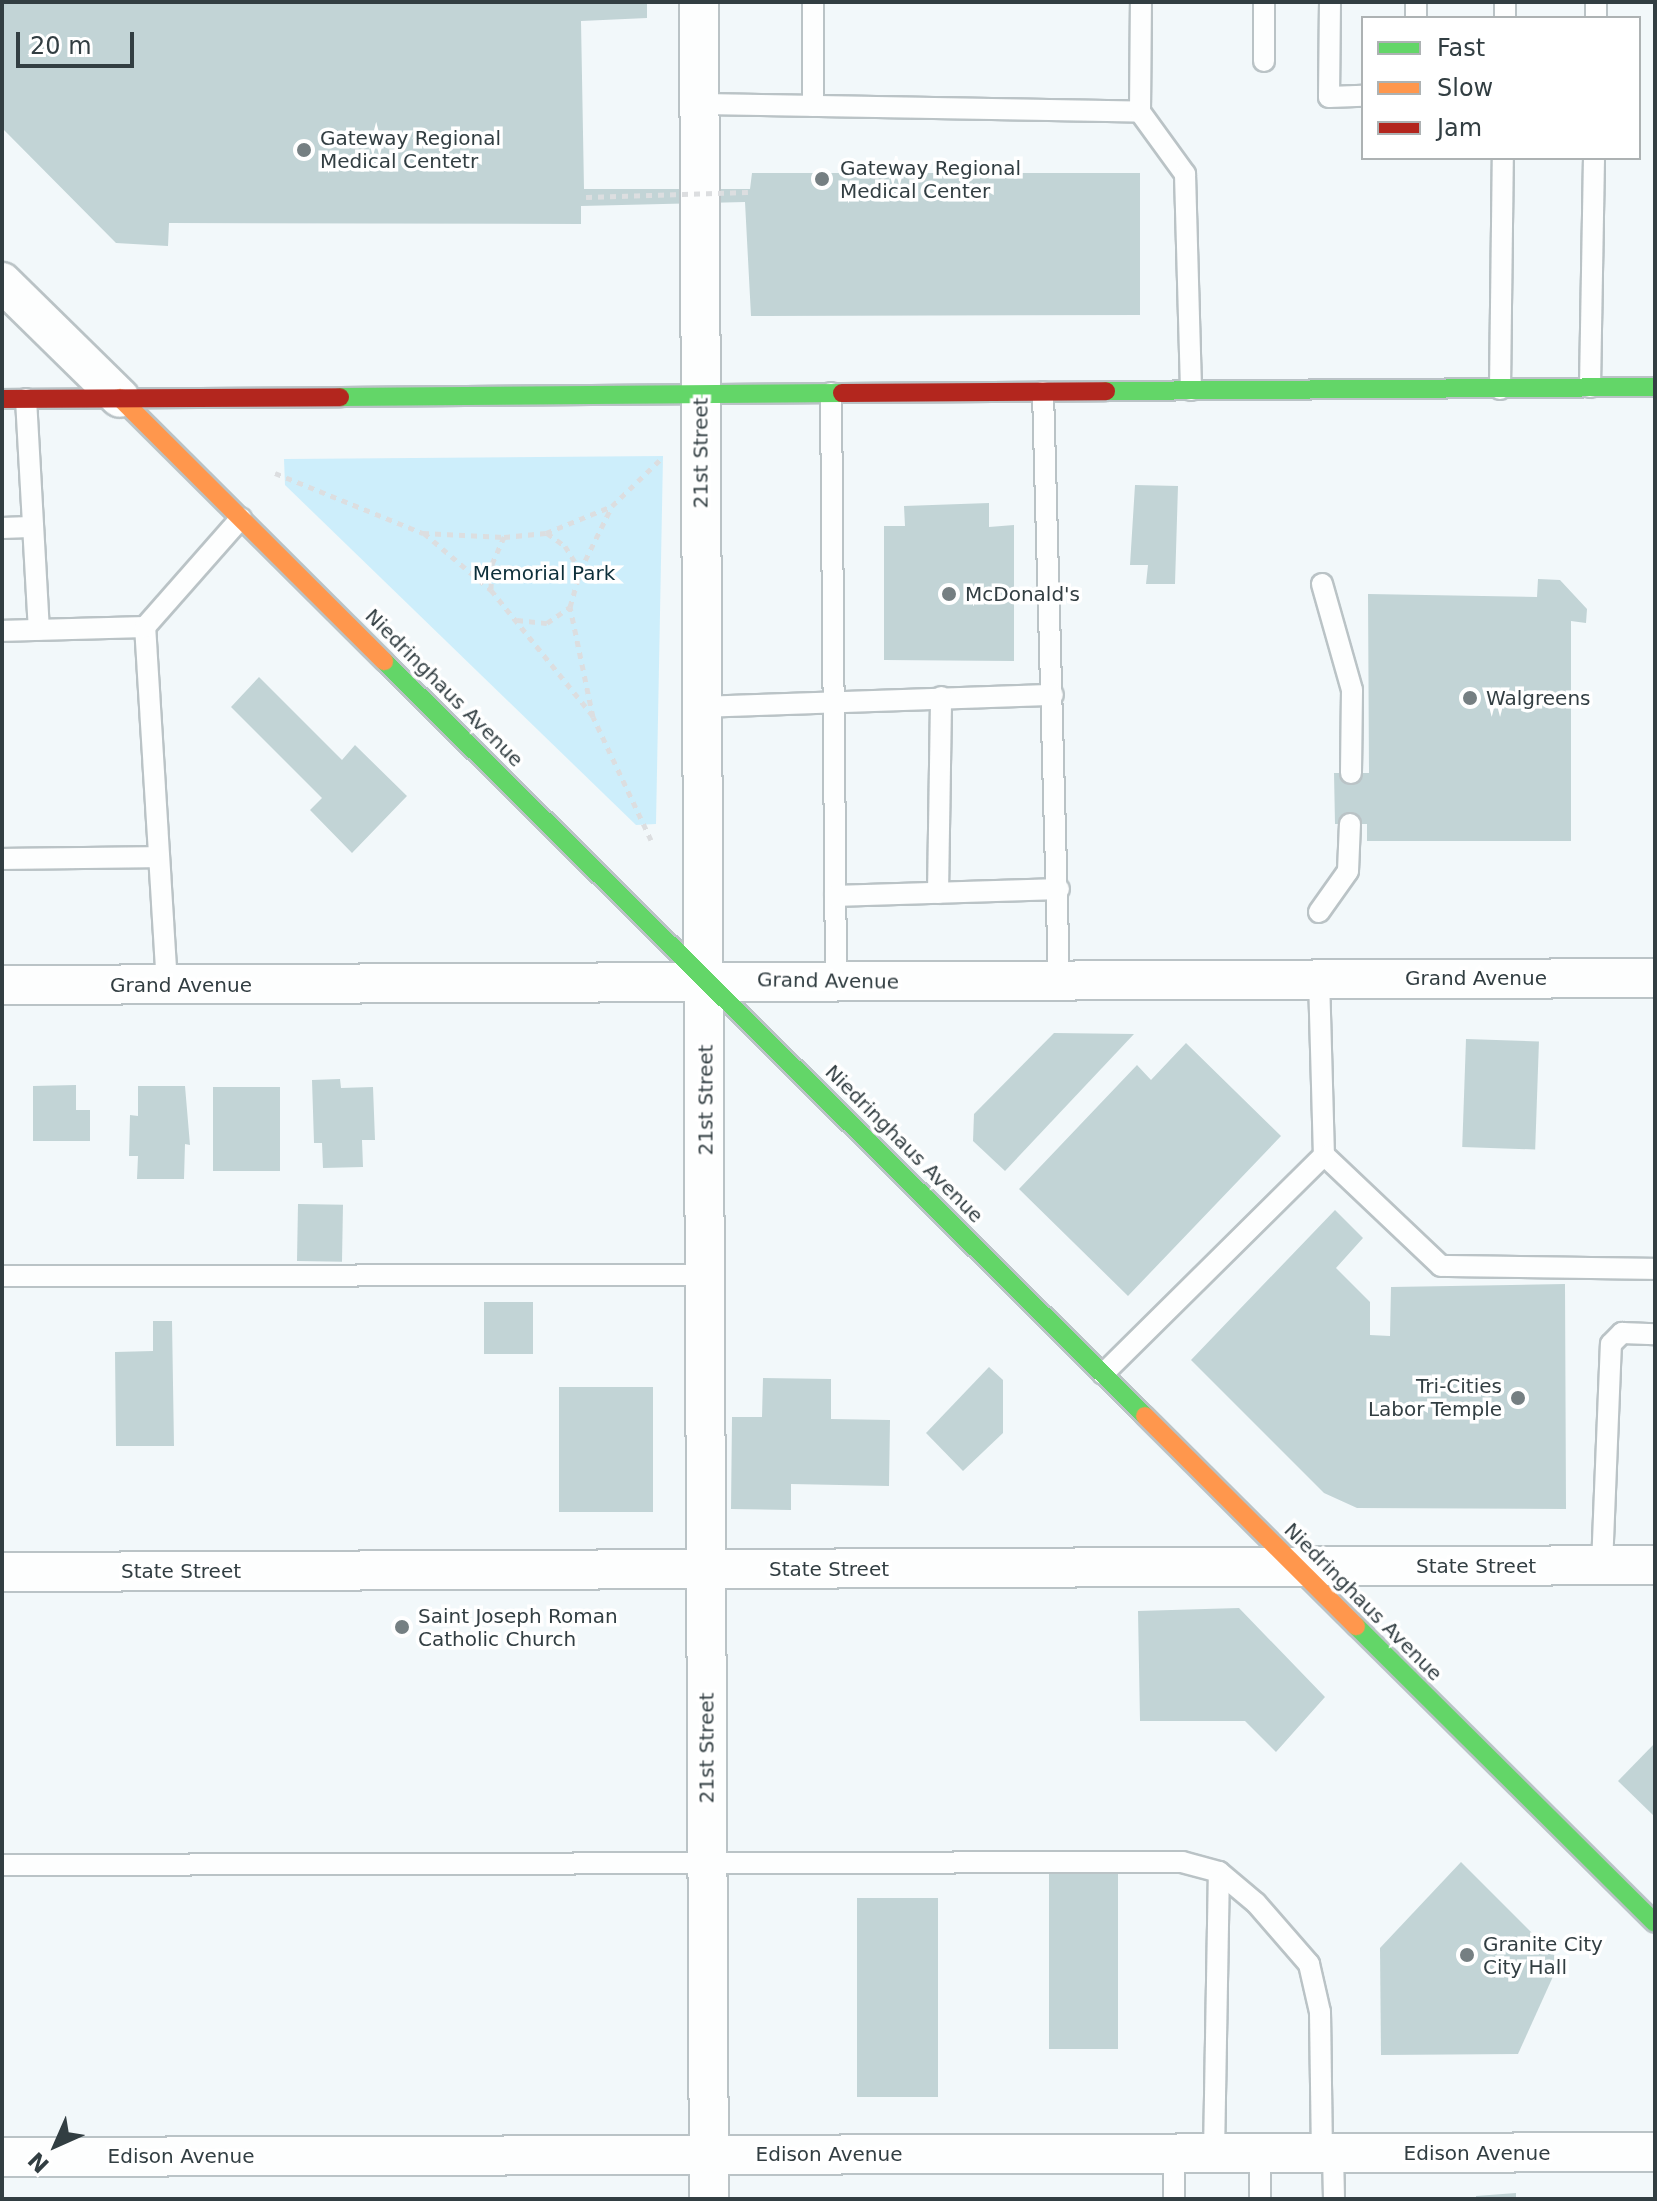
<!DOCTYPE html>
<style>
body{margin:0}
#map{position:relative;width:1657px;height:2201px;overflow:hidden;background:#f2f8fa;font-family:"DejaVu Sans",sans-serif}
div>[style]{position:absolute}
.green>*{inset:0;background:#cdeefb}
.building>*{inset:0;background:#c2d4d6;transform-origin:0 0}
.path>*{height:5px;margin-top:-2.5px;transform-origin:0;background:repeating-linear-gradient(90deg,#dcdee0 0 6px,transparent 0 12px)}
.roads{filter:drop-shadow(2px 0 #bac3c6) drop-shadow(-2px 0 #bac3c6) drop-shadow(0 2px #bac3c6) drop-shadow(0 -2px #bac3c6)}
.lane>*{height:20px;margin:-10px;padding:0 10px;transform-origin:10px;border-radius:10px;background:#fdfefe}
.street>*{height:38px;margin:-19px;padding:0 19px;transform-origin:19px;border-radius:19px;background:#fdfefe}
.fast>*{height:18px;margin:-9px;padding:0 9px;transform-origin:9px;border-radius:9px;background:#63d668}
.slow>*{height:18px;margin:-9px;padding:0 9px;transform-origin:9px;border-radius:9px;background:#ff974d}
.jam>*{height:18px;margin:-9px;padding:0 9px;transform-origin:9px;border-radius:9px;background:#b3261e}
.path-bridge>*{height:5px;margin-top:-2.5px;transform-origin:0;background:repeating-linear-gradient(90deg,#dcdee0 0 6px,transparent 0 12px)}
.dots>*{width:22px;height:22px;translate:-50% -50%;box-sizing:border-box;border:4px solid #fff;border-radius:50%}
span{translate:-50% -50%;white-space:nowrap;text-align:center;line-height:1.15;-webkit-text-stroke:7px #fff;paint-order:stroke}
.poi-label{font-size:20px;color:#323e42}
.left{translate:0 -50%;text-align:left}
.right{translate:-100% -50%;text-align:right}
.street-label{font-size:20px;color:#323e42}
.park-label{font-size:20px;color:#0d2f3a}
.frame{position:absolute;inset:0;border:4px solid #323e42;pointer-events:none}
.legend{position:absolute;left:1361px;top:16px;width:280px;height:144px;box-sizing:border-box;background:#fff;border:2px solid #adb2b3;margin:0;padding:10px 14px;list-style:none;font-size:24px;color:#323e42}
.legend li{display:flex;align-items:center;gap:16px;height:40px}
.legend b{width:40px;border:2px solid #adb2b3}
.north{position:absolute;left:16px;top:2105px;width:80px;height:80px;-webkit-text-stroke:6px #fff;paint-order:stroke;rotate:225deg;font-size:22px;font-weight:700;line-height:32px;text-align:center;color:#323e42}
.north::after{content:'';display:block;margin:auto;width:28px;height:36px;background:#323e42;clip-path:polygon(50% 0,100% 100%,50% 72%,0 100%)}
.scale{position:absolute;left:16px;top:32px;width:118px;height:36px;box-sizing:border-box;border:4px solid #323e42;border-top:0;padding-left:10px;font-size:24px;line-height:28px;white-space:nowrap;color:#323e42;-webkit-text-stroke:6px #fff;paint-order:stroke}
</style>
<div id="map">
<div class="green">
<i style="clip-path:polygon(663px 456px,656px 824px,636px 825px,285px 485px,284px 459px)"></i>
</div>
<div class="building">
<i style="clip-path:polygon(2px 2px,647px 2px,647px 18px,581px 21px,584px 189px,750px 189px,752px 173px,1140px 173px,1140px 315px,751px 316px,745px 202px,581px 206px,581px 224px,169px 223px,168px 246px,116px 243px,2px 128px)"></i>
<i style="clip-path:polygon(1135px 485px,1178px 486px,1175px 584px,1146px 584px,1148px 565px,1130px 565px)"></i>
<i style="clip-path:polygon(989px 503px,989px 527px,1014px 525px,1014px 661px,884px 660px,884px 526px,905px 526px,904px 506px)"></i>
<i style="clip-path:polygon(1538px 579px,1560px 580px,1587px 609px,1586px 623px,1571px 621px,1571px 841px,1367px 841px,1367px 824px,1335px 824px,1334px 773px,1369px 773px,1368px 594px,1537px 597px)"></i>
<i style="clip-path:polygon(259px 677px,342px 760px,355px 745px,407px 796px,352px 853px,310px 810px,322px 798px,231px 707px)"></i>
<i style="clip-path:polygon(1054px 1033px,1134px 1034px,1005px 1171px,973px 1141px,974px 1114px)"></i>
<i style="left:1466px;top:1039px;width:73px;height:108px;rotate:2deg"></i>
<i style="clip-path:polygon(1186px 1043px,1281px 1136px,1128px 1296px,1019px 1189px,1137px 1065px,1151px 1080px)"></i>
<i style="clip-path:polygon(340px 1079px,341px 1088px,373px 1087px,375px 1140px,362px 1140px,363px 1167px,323px 1168px,322px 1143px,314px 1143px,312px 1080px)"></i>
<i style="clip-path:polygon(76px 1085px,76px 1110px,90px 1110px,90px 1141px,33px 1141px,33px 1086px)"></i>
<i style="clip-path:polygon(138px 1086px,185px 1086px,190px 1145px,185px 1144px,184px 1179px,137px 1179px,138px 1156px,129px 1156px,130px 1115px,138px 1116px)"></i>
<i style="left:213px;top:1087px;width:67px;height:84px"></i>
<i style="left:298px;top:1204px;width:45px;height:57px;rotate:1deg"></i>
<i style="clip-path:polygon(1335px 1210px,1363px 1238px,1336px 1268px,1370px 1302px,1370px 1335px,1390px 1336px,1391px 1287px,1565px 1284px,1566px 1509px,1357px 1508px,1324px 1493px,1191px 1360px)"></i>
<i style="left:484px;top:1302px;width:49px;height:52px"></i>
<i style="clip-path:polygon(153px 1321px,172px 1321px,174px 1446px,116px 1446px,115px 1352px,153px 1351px)"></i>
<i style="clip-path:polygon(989px 1367px,1003px 1380px,1003px 1433px,963px 1471px,926px 1433px)"></i>
<i style="clip-path:polygon(763px 1378px,831px 1379px,831px 1419px,890px 1420px,889px 1486px,791px 1484px,791px 1510px,731px 1509px,732px 1417px,762px 1417px)"></i>
<i style="left:559px;top:1387px;width:94px;height:125px"></i>
<i style="clip-path:polygon(1239px 1608px,1325px 1697px,1276px 1752px,1245px 1721px,1140px 1721px,1138px 1611px)"></i>
<i style="clip-path:polygon(1655px 1743px,1655px 1817px,1618px 1781px)"></i>
<i style="clip-path:polygon(1461px 1862px,1560px 1961px,1518px 2054px,1381px 2055px,1380px 1948px)"></i>
<i style="left:1049px;top:1874px;width:69px;height:175px"></i>
<i style="left:857px;top:1898px;width:81px;height:199px"></i>
<i style="clip-path:polygon(1516px 2193px,1516px 2199px,1476px 2199px,1476px 2196px)"></i>
</div>
<div class="path">
<i style="left:275px;top:473px;width:160px;rotate:22.1deg"></i>
<i style="left:423px;top:533px;width:81px;rotate:2.8deg"></i>
<i style="left:504px;top:537px;width:42px;rotate:-5.4deg"></i>
<i style="left:546px;top:533px;width:71px;rotate:-22.2deg"></i>
<i style="left:424px;top:533px;width:88px;rotate:40.4deg"></i>
<i style="left:491px;top:590px;width:162px;rotate:51deg"></i>
<i style="left:547px;top:533px;width:22px;rotate:36deg"></i>
<i style="left:565px;top:546px;width:28px;rotate:58deg"></i>
<i style="left:491px;top:589px;width:25px;rotate:-88deg"></i>
<i style="left:492px;top:564px;width:30px;rotate:-66deg"></i>
<i style="left:517px;top:620px;width:30px;rotate:6deg"></i>
<i style="left:547px;top:623px;width:28px;rotate:-35deg"></i>
<i style="left:651px;top:840px;width:136px;rotate:-115.2deg"></i>
<i style="left:593px;top:717px;width:112px;rotate:-101.8deg"></i>
<i style="left:570px;top:607px;width:37px;rotate:-74deg"></i>
<i style="left:580px;top:571px;width:72px;rotate:-63.8deg"></i>
<i style="left:612px;top:506px;width:71px;rotate:-43.9deg"></i>
</div>
<div class="roads">
<div class="lane">
<i style="left:813px;top:2px;width:104px;rotate:90deg"></i>
<i style="left:1264px;top:2px;width:59px;rotate:90deg"></i>
<i style="left:1330px;top:2px;width:95px;rotate:90.6deg"></i>
<i style="left:1329px;top:97px;width:34px;rotate:-2deg"></i>
<i style="left:1416px;top:18px;width:16px;rotate:-90deg"></i>
<i style="left:1505px;top:18px;width:16px;rotate:-90deg"></i>
<i style="left:1596px;top:18px;width:16px;rotate:-90deg"></i>
<i style="left:699px;top:104px;width:441px;rotate:1deg"></i>
<i style="left:1140px;top:112px;width:110px;rotate:-89.5deg"></i>
<i style="left:1140px;top:112px;width:77px;rotate:54deg"></i>
<i style="left:1185px;top:174px;width:216px;rotate:88.4deg"></i>
<i style="left:1590px;top:387px;width:229px;rotate:-89deg"></i>
<i style="left:1500px;top:389px;width:231px;rotate:-89.3deg"></i>
<i style="left:1043px;top:392px;width:588px;rotate:88.44deg"></i>
<i style="left:831px;top:393px;width:589px;rotate:89.51deg"></i>
<i style="left:26px;top:399px;width:231px;rotate:86.8deg"></i>
<i style="left:2px;top:528px;width:28px;rotate:-2deg"></i>
<i style="left:1322px;top:584px;width:110px;rotate:74.2deg"></i>
<i style="left:1352px;top:690px;width:83px;rotate:90.7deg"></i>
<i style="left:2px;top:631px;width:143px;rotate:-1.6deg"></i>
<i style="left:702px;top:707px;width:351px;rotate:-2deg"></i>
<i style="left:2px;top:859px;width:157px;rotate:-0.7deg"></i>
<i style="left:938px;top:893px;width:196px;rotate:-89.1deg"></i>
<i style="left:835px;top:896px;width:224px;rotate:-1.8deg"></i>
<i style="left:1319px;top:912px;width:50px;rotate:-54.7deg"></i>
<i style="left:1348px;top:871px;width:47px;rotate:-87.6deg"></i>
<i style="left:1319px;top:978px;width:177px;rotate:88.4deg"></i>
<i style="left:1324px;top:1155px;width:161px;rotate:43.5deg"></i>
<i style="left:1441px;top:1266px;width:214px;rotate:0.8deg"></i>
<i style="left:167px;top:985px;width:359px;rotate:-93.5deg"></i>
<i style="left:145px;top:627px;width:145px;rotate:-48.6deg"></i>
<i style="left:2px;top:1276px;width:702px;rotate:-0.08deg"></i>
<i style="left:1103px;top:1374px;width:311px;rotate:-44.7deg"></i>
<i style="left:1602px;top:1566px;width:222px;rotate:-87.7deg"></i>
<i style="left:1611px;top:1344px;width:16px;rotate:-45deg"></i>
<i style="left:1622px;top:1333px;width:33px;rotate:2deg"></i>
<i style="left:2px;top:1865px;width:1180px;rotate:-0.15deg"></i>
<i style="left:1182px;top:1862px;width:38px;rotate:15deg"></i>
<i style="left:1219px;top:1872px;width:48px;rotate:40deg"></i>
<i style="left:1256px;top:1903px;width:81px;rotate:49deg"></i>
<i style="left:1309px;top:1964px;width:49px;rotate:77.1deg"></i>
<i style="left:1320px;top:2012px;width:142px;rotate:89.2deg"></i>
<i style="left:1174px;top:2154px;width:45px;rotate:90deg"></i>
<i style="left:1214px;top:2154px;width:282px;rotate:-89deg"></i>
<i style="left:1260px;top:2154px;width:45px;rotate:90deg"></i>
<i style="left:1333px;top:2154px;width:45px;rotate:88.7deg"></i>
</div>
<div class="street">
<i style="left:699px;top:2px;width:2197px;rotate:89.74deg"></i>
<i style="left:2px;top:282px;width:165px;rotate:44.5deg"></i>
<i style="left:2px;top:985px;width:1653px;rotate:-0.24deg"></i>
<i style="left:2px;top:1572px;width:1653px;rotate:-0.24deg"></i>
<i style="left:2px;top:2157px;width:1653px;rotate:-0.17deg"></i>
</div>
<div class="fast">
<i style="left:1106px;top:391px;width:549px;rotate:-0.42deg"></i>
<i style="left:340px;top:397px;width:502px;rotate:-0.46deg"></i>
<i style="left:384px;top:661px;width:1072px;rotate:44.77deg"></i>
<i style="left:1356px;top:1626px;width:421px;rotate:44.8deg"></i>
</div>
<div class="slow">
<i style="left:120px;top:398px;width:373px;rotate:44.9deg"></i>
<i style="left:1145px;top:1416px;width:298px;rotate:44.9deg"></i>
</div>
<div class="jam">
<i style="left:842px;top:393px;width:264px;rotate:-0.4deg"></i>
<i style="left:2px;top:399px;width:338px;rotate:-0.3deg"></i>
</div>
</div>
<div class="path-bridge">
<i style="left:586px;top:197px;width:162px;rotate:-1.8deg"></i>
</div>
<div class="dots">
<i style="left:304px;top:150px;background:#757f82"></i>
<i style="left:822px;top:179px;background:#757f82"></i>
<i style="left:949px;top:594px;background:#757f82"></i>
<i style="left:1470px;top:698px;background:#757f82"></i>
<i style="left:1518px;top:1398px;background:#757f82"></i>
<i style="left:402px;top:1627px;background:#757f82"></i>
<i style="left:1467px;top:1955px;background:#757f82"></i>
</div>
<div class="poi-label">
<span class="left" style="left:320px;top:150px">Gateway Regional<br>Medical Centetr</span>
<span class="left" style="left:840px;top:180px">Gateway Regional<br>Medical Center</span>
<span class="left" style="left:965px;top:594px">McDonald's</span>
<span class="left" style="left:1486px;top:698px">Walgreens</span>
<span class="right" style="left:1502px;top:1398px">Tri-Cities<br>Labor Temple</span>
<span class="left" style="left:418px;top:1628px">Saint Joseph Roman<br>Catholic Church</span>
<span class="left" style="left:1483px;top:1956px">Granite City<br>City Hall</span>
</div>
<div class="street-label">
<span style="left:701px;top:453px;rotate:-90deg">21st Street</span>
<span style="left:444px;top:688px;rotate:45deg">Niedringhaus Avenue</span>
<span style="left:1476px;top:978px">Grand Avenue</span>
<span style="left:828px;top:981px;rotate:1deg">Grand Avenue</span>
<span style="left:181px;top:985px">Grand Avenue</span>
<span style="left:706px;top:1100px;rotate:-90deg">21st Street</span>
<span style="left:904px;top:1144px;rotate:45deg">Niedringhaus Avenue</span>
<span style="left:1476px;top:1566px">State Street</span>
<span style="left:829px;top:1569px">State Street</span>
<span style="left:181px;top:1571px">State Street</span>
<span style="left:1363px;top:1602px;rotate:45deg">Niedringhaus Avenue</span>
<span style="left:707px;top:1748px;rotate:-90deg">21st Street</span>
<span style="left:1477px;top:2153px">Edison Avenue</span>
<span style="left:829px;top:2154px">Edison Avenue</span>
<span style="left:181px;top:2156px">Edison Avenue</span>
</div>
<div class="park-label">
<span style="left:544px;top:573px">Memorial Park</span>
</div>
<div class="frame"></div>
<ul class="legend">
<li><b style="height:10px;background:#63d668"></b>Fast</li>
<li><b style="height:10px;background:#ff974d"></b>Slow</li>
<li><b style="height:10px;background:#b3261e"></b>Jam</li>
</ul>
<div class="north">N</div>
<div class="scale">20 m</div>
</div>
